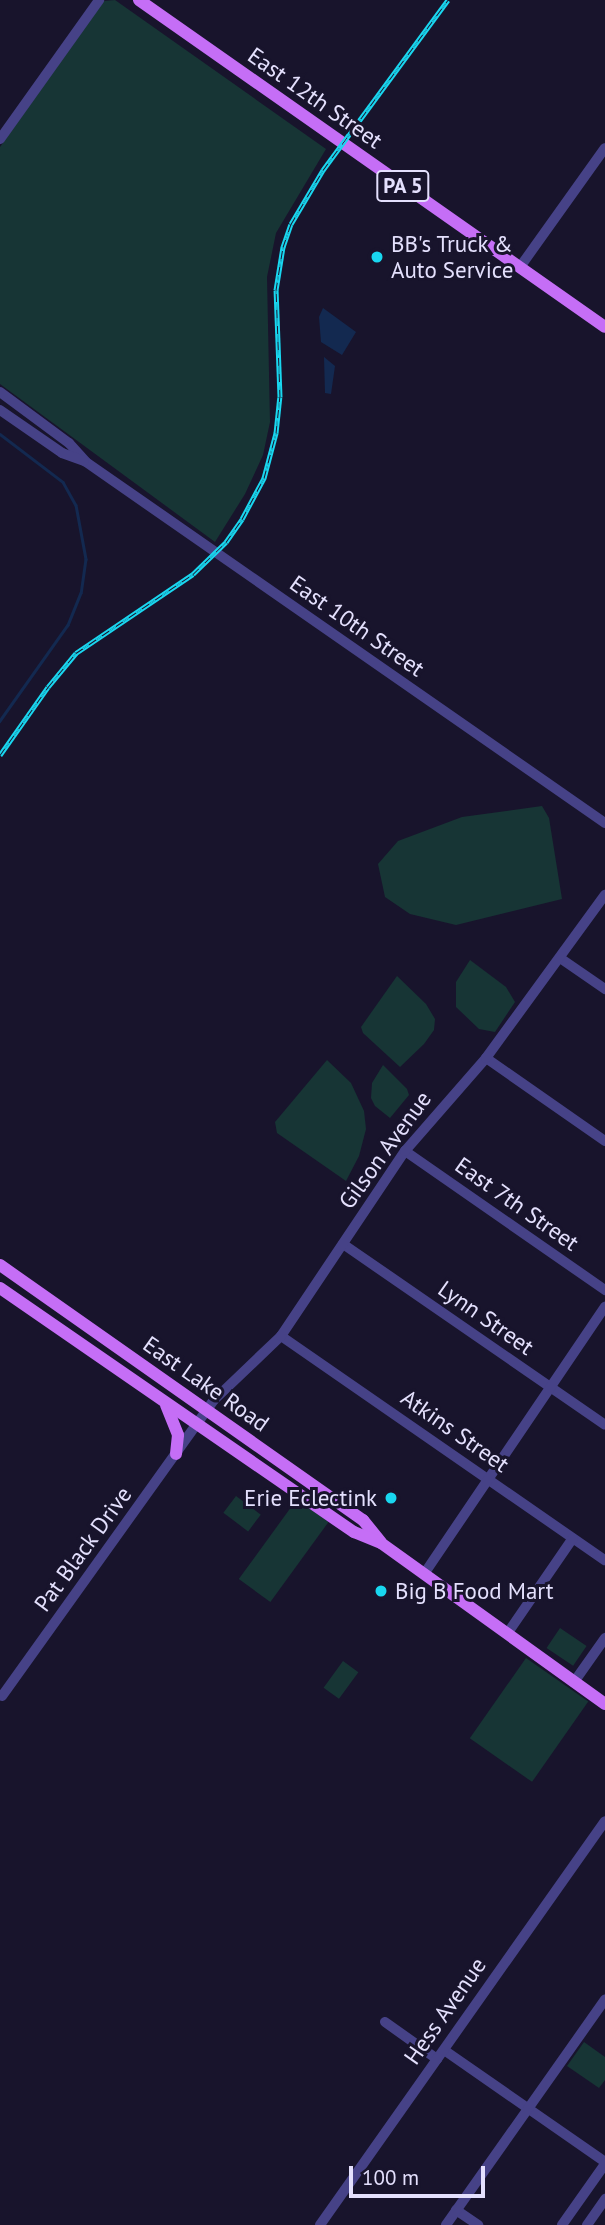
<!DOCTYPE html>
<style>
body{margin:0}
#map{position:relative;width:605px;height:2225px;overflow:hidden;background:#18142c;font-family:"PT Sans",sans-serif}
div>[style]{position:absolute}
.green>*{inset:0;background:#173535;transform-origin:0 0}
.water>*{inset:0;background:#132950}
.stream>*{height:2.5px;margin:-1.25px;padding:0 1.25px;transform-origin:1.25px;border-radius:1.25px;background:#132950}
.minor>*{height:10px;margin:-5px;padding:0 5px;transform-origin:5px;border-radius:5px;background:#464287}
.major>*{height:12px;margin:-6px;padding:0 6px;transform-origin:6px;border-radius:6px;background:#c56ef6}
.rail>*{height:5px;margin-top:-2.5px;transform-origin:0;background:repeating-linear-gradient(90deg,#18142c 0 8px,#19d7f0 0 16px);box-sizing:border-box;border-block:2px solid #19d7f0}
.dots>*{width:19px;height:19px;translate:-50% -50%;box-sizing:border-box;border:4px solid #18142c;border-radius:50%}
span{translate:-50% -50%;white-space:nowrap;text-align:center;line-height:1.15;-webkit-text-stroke:6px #18142c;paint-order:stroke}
.shield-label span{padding:2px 5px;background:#18142c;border:2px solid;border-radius:5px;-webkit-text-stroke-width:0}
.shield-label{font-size:21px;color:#e4e0fd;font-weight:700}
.street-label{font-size:23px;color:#e4e0fd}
.poi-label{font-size:23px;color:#e4e0fd}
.left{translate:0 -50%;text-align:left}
.right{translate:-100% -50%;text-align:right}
.scale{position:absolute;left:349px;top:2166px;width:136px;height:32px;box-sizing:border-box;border:4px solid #e4e0fd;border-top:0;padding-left:9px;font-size:21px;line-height:24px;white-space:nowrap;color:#e4e0fd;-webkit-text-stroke:5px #18142c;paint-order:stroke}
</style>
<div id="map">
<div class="green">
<i style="clip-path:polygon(115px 0,326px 149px,276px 233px,267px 277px,270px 422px,263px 455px,245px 494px,215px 542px,0 384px,0 147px,104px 1px)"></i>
<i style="clip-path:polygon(542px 806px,549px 818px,562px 899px,456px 925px,410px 914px,385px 897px,378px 864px,398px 841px,462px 817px)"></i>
<i style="clip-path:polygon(470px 960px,506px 987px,515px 1002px,495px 1032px,479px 1029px,456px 1007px,456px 982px)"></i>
<i style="clip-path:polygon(397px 976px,426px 1004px,435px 1019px,434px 1030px,424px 1044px,400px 1067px,363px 1033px,361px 1027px)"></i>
<i style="clip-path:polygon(327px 1060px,351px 1083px,364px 1111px,366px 1129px,359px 1156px,346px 1181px,277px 1133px,275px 1122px)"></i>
<i style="clip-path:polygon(383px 1065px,407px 1089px,409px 1095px,390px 1118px,375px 1106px,371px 1098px,372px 1083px)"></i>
<i style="left:236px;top:1496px;width:31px;height:21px;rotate:37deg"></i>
<i style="left:297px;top:1499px;width:39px;height:99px;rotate:36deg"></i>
<i style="left:560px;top:1628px;width:32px;height:24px;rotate:34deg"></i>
<i style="left:526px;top:1658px;width:76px;height:98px;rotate:35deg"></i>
<i style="left:343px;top:1661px;width:19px;height:33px;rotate:36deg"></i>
<i style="clip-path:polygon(584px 2042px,605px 2057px,605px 2080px,599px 2088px,567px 2066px)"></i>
</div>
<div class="water">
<i style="clip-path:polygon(323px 308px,356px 332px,342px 355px,321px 342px,319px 317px)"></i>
<i style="clip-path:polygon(324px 357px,335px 366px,331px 394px,325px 393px)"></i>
</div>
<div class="stream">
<i style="left:0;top:434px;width:79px;rotate:37.3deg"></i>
<i style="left:63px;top:482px;width:26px;rotate:61deg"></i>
<i style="left:76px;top:505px;width:55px;rotate:79.5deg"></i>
<i style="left:86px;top:559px;width:34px;rotate:98deg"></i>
<i style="left:81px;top:593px;width:35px;rotate:112deg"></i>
<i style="left:68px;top:625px;width:118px;rotate:125.3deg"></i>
</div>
<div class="minor">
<i style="left:0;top:139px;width:171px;rotate:-54.5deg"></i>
<i style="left:520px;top:267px;width:146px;rotate:-54.5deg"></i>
<i style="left:0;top:392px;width:86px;rotate:36.5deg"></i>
<i style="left:69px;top:443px;width:25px;rotate:48deg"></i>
<i style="left:86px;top:462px;width:632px;rotate:34.82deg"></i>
<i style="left:0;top:410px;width:75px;rotate:34.7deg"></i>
<i style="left:62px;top:453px;width:23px;rotate:20deg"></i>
<i style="left:560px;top:958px;width:55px;rotate:34.6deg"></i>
<i style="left:486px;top:1058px;width:145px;rotate:34.9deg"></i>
<i style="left:405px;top:1151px;width:244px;rotate:34.8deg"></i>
<i style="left:343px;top:1244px;width:318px;rotate:34.6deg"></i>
<i style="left:281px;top:1336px;width:394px;rotate:34.7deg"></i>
<i style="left:424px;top:1574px;width:323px;rotate:-55.9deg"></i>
<i style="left:507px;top:1634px;width:116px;rotate:-55.5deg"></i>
<i style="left:574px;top:1682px;width:54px;rotate:-54.8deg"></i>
<i style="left:2px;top:1696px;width:364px;rotate:-54.4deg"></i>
<i style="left:214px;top:1400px;width:93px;rotate:-43.7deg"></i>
<i style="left:281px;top:1336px;width:223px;rotate:-56.2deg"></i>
<i style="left:405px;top:1151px;width:123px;rotate:-48.9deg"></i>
<i style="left:486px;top:1058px;width:202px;rotate:-53.9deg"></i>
<i style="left:385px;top:2022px;width:64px;rotate:35.4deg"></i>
<i style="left:444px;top:2050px;width:196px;rotate:34.8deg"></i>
<i style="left:456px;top:2210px;width:27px;rotate:34deg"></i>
<i style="left:320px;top:2225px;width:494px;rotate:-54.8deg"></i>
<i style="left:446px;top:2225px;width:276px;rotate:-54.8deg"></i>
<i style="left:562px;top:2225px;width:75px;rotate:-54.8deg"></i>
<i style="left:587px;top:2225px;width:32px;rotate:-55deg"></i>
</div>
<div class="major">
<i style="left:139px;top:0;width:569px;rotate:35.06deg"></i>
<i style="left:0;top:1265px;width:444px;rotate:35.1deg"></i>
<i style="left:363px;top:1520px;width:28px;rotate:51deg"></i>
<i style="left:0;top:1288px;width:430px;rotate:34.6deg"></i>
<i style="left:354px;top:1532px;width:29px;rotate:22deg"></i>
<i style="left:381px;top:1543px;width:276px;rotate:35.7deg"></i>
<i style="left:166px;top:1405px;width:32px;rotate:68deg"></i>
<i style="left:178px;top:1435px;width:19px;rotate:96deg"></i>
</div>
<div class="rail">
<i style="left:0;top:755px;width:83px;rotate:-54.8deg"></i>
<i style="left:48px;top:687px;width:44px;rotate:-50.5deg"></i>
<i style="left:76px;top:653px;width:141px;rotate:-34deg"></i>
<i style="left:193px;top:574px;width:46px;rotate:-44.1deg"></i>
<i style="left:226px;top:542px;width:28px;rotate:-55deg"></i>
<i style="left:242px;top:519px;width:47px;rotate:-61.8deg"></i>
<i style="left:264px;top:478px;width:47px;rotate:-75.1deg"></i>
<i style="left:276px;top:433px;width:36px;rotate:-84deg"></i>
<i style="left:280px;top:397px;width:107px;rotate:-92.1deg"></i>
<i style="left:276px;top:290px;width:44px;rotate:-80.8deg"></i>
<i style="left:283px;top:247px;width:24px;rotate:-71deg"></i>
<i style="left:291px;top:224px;width:63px;rotate:-59.3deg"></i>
<i style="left:323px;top:170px;width:211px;rotate:-53.7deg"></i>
</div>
<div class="dots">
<i style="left:377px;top:257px;background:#19d7f0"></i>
<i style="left:391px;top:1498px;background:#19d7f0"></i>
<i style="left:381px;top:1591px;background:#19d7f0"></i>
</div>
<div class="shield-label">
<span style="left:403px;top:186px">PA 5</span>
</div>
<div class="street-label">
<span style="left:315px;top:98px;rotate:35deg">East 12th Street</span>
<span style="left:357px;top:626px;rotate:35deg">East 10th Street</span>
<span style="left:385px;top:1150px;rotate:-54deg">Gilson Avenue</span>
<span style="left:517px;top:1204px;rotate:35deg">East 7th Street</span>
<span style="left:486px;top:1318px;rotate:35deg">Lynn Street</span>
<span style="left:206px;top:1384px;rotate:35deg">East Lake Road</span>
<span style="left:455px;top:1431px;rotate:35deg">Atkins Street</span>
<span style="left:83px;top:1549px;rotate:-54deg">Pat Black Drive</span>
<span style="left:445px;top:2011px;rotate:-55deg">Hess Avenue</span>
</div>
<div class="poi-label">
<span class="left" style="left:391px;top:257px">BB's Truck &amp;<br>Auto Service</span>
<span class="right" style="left:377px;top:1498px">Erie Eclectink</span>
<span class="left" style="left:395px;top:1591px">Big B Food Mart</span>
</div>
<div class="scale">100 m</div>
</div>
